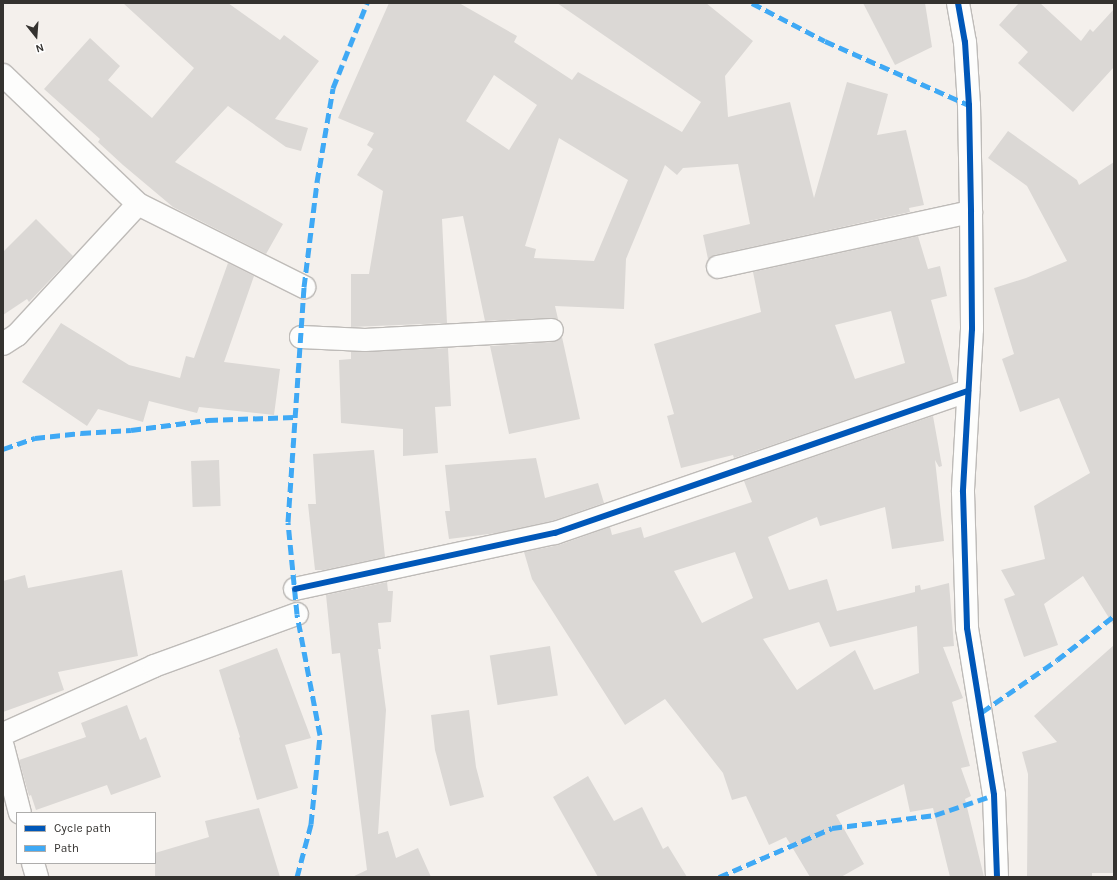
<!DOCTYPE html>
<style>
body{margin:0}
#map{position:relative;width:1117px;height:880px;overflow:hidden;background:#f4f0ec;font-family:Karla,sans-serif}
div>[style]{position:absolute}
.building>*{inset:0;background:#dbd8d5;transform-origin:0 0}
.roads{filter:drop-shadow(1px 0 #bebbb8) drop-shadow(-1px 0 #bebbb8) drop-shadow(0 1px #bebbb8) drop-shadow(0 -1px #bebbb8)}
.minor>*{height:22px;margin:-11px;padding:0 11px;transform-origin:11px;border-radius:11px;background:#fdfdfc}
.quiet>*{height:5px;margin-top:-2.5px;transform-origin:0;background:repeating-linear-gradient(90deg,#3fa9f5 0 10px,transparent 0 15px)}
.cycleway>*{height:6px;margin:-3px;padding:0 3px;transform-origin:3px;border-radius:3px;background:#0057b8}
span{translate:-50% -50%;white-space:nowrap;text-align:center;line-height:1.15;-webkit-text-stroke:4px #fff;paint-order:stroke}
.frame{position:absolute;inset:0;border:4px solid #34322f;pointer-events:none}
.legend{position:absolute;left:16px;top:812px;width:140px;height:52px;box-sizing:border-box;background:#fff;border:1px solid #aeadac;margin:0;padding:5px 7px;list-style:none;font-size:12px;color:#34322f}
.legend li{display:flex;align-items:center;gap:8px;height:20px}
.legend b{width:20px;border:1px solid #aeadac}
.north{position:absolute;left:16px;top:16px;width:40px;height:40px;-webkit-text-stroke:3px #fff;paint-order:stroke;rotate:163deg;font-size:11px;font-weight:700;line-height:16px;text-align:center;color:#34322f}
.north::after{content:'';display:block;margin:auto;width:14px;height:18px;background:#34322f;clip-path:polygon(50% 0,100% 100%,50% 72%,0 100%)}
</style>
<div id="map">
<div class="building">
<i style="clip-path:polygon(123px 3px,228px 3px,280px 40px,284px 35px,319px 61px,275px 119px,308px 128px,301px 151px,286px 147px,228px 106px,175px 162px,283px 224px,266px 254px,173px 207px,123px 165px,98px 142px,100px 139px,44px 89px,90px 38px,120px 66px,108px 80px,152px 118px,194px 68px)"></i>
<i style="clip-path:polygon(evenodd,389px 3px,459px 3px,517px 36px,514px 42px,572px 80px,578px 72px,682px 132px,701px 102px,557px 3px,706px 3px,753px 41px,725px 76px,728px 117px,790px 102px,814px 198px,847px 82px,888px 94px,877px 135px,906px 130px,924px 205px,909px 208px,910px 212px,715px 255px,708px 259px,703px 235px,750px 224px,738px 164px,683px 168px,677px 175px,665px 165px,626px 259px,624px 309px,555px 306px,558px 319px,551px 318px,485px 321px,463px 216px,442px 219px,447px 323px,351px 327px,351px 274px,369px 274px,383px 191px,357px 175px,373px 149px,367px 145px,374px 133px,338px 118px,389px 3px,494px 75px,537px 105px,509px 150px,466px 121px,494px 75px,389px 3px,559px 138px,628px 180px,594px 261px,534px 258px,536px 249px,525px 246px,559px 138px)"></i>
<i style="clip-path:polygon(863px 3px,925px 3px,932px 47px,895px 65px)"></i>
<i style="clip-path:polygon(1019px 3px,1040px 3px,1081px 41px,1090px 29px,1093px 32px,1114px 9px,1114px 67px,1073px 112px,1018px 63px,1028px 52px,999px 25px)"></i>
<i style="clip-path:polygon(1008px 131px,1077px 180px,1079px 185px,1114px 162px,1114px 626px,1083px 576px,1044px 604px,1058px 645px,1024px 657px,1004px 599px,1015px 595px,1001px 570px,1045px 559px,1034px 506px,1090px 473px,1059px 398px,1020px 412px,1002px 359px,1014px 354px,994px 288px,1026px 278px,1067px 261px,1027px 186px,988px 158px)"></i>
<i style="clip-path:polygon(36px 219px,73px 256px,29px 302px,27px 299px,3px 315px,3px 252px)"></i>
<i style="clip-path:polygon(evenodd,918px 236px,928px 269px,940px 266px,947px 296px,931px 300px,954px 383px,734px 458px,733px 455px,681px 468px,667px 416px,674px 414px,654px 344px,761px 312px,753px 272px,918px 236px,891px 311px,905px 363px,855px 379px,835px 325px,891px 311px)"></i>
<i style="clip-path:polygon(228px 263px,254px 276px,224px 362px,280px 369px,274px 415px,199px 407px,197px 413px,149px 401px,143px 422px,98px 409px,87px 426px,22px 382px,61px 323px,129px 365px,180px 378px,186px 356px,194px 358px)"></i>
<i style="clip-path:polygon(562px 337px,580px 419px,509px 434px,490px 346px,553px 342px)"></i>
<i style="clip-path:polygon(448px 348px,451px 406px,435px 407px,438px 453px,403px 456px,403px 429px,341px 423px,339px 360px,351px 359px,351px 352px)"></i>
<i style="clip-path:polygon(evenodd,933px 416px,942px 466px,939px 467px,935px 460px,944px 541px,892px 549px,885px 507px,820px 526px,817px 517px,768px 537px,789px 590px,827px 579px,837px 611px,915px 592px,915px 586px,920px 585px,921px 590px,949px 583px,954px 646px,943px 647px,963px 698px,952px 702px,970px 766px,961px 768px,971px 796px,965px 799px,984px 877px,950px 877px,933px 808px,910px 812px,904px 784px,836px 815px,864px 864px,841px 877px,810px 877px,786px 837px,769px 845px,746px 796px,732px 800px,723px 773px,665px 699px,625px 725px,532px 579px,524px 552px,559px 545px,610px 527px,612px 535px,641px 527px,644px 538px,752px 502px,744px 481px,933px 416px,735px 552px,753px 598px,702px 623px,674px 571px,735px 552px,933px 416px,819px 622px,830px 647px,917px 626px,919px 673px,874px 690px,855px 650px,797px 690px,763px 639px,819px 622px)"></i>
<i style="clip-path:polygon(374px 450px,385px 557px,324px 570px,315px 570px,308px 504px,316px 504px,313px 454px)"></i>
<i style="clip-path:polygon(536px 458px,545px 498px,598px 483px,604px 503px,552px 521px,497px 533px,449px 539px,445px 511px,450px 511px,445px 465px)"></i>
<i style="left:219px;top:460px;width:46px;height:28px;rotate:88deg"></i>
<i style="clip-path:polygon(122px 570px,138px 656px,58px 672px,64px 690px,3px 712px,3px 581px,25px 575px,28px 588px)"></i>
<i style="clip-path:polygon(387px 582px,388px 591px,393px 591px,391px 622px,378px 623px,381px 649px,378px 649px,386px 710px,378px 834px,388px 831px,396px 858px,418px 848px,431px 877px,352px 877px,367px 870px,340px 653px,332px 654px,326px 595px)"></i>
<i style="clip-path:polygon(1114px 645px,1114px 873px,1092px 873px,1092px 877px,1027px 877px,1028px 774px,1022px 752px,1057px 742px,1034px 716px)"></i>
<i style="left:550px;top:646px;width:50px;height:61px;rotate:81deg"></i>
<i style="clip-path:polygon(277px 648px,311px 738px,285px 745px,298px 788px,257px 800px,239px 738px,240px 737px,219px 670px)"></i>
<i style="clip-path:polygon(127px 705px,140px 740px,146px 737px,161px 777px,111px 795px,107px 785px,36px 810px,31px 795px,29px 796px,19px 760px,86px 737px,81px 723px)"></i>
<i style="clip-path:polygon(469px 710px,476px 767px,484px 797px,450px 806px,435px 750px,431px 715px)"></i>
<i style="clip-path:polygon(588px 776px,614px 821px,642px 807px,663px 849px,668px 846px,687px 877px,598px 877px,553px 797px)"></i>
<i style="clip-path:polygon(259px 808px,280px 877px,155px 877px,155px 853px,209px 837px,205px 821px)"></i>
</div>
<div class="roads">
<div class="minor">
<i style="left:958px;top:3px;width:40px;rotate:80deg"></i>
<i style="left:965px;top:42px;width:63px;rotate:86.4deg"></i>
<i style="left:969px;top:105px;width:107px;rotate:88.9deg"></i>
<i style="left:971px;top:212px;width:117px;rotate:89.5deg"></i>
<i style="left:972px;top:329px;width:163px;rotate:93.2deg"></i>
<i style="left:963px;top:492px;width:136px;rotate:88.3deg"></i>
<i style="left:967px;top:628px;width:169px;rotate:80.8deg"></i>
<i style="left:994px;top:795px;width:82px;rotate:87.9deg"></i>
<i style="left:3px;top:75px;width:187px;rotate:43.7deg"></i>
<i style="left:138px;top:204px;width:186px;rotate:26.6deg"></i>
<i style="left:718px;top:267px;width:259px;rotate:-12.3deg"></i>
<i style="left:301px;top:337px;width:64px;rotate:2.7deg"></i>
<i style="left:365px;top:340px;width:187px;rotate:-3.1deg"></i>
<i style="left:3px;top:344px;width:17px;rotate:-33deg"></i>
<i style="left:17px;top:335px;width:178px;rotate:-47.3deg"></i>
<i style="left:295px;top:589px;width:266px;rotate:-12.2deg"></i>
<i style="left:555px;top:533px;width:437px;rotate:-19deg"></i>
<i style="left:3px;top:734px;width:166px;rotate:-24.2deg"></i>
<i style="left:154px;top:666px;width:152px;rotate:-20deg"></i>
<i style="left:3px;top:747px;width:68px;rotate:75.6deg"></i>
<i style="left:33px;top:863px;width:15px;rotate:74deg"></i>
</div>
</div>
<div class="quiet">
<i style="left:752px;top:3px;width:82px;rotate:27.5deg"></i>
<i style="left:825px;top:41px;width:158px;rotate:24deg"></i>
<i style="left:3px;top:449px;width:34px;rotate:-19deg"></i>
<i style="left:35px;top:438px;width:46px;rotate:-6.2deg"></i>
<i style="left:81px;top:433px;width:50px;rotate:-3.4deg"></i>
<i style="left:131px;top:430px;width:78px;rotate:-7.4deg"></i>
<i style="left:208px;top:420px;width:86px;rotate:-2deg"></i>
<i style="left:982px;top:712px;width:91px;rotate:-34.7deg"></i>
<i style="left:1057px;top:660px;width:72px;rotate:-37.7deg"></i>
<i style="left:297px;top:877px;width:55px;rotate:-75.2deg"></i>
<i style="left:311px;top:824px;width:89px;rotate:-84.2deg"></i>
<i style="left:320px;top:735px;width:123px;rotate:-100.8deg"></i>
<i style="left:297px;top:614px;width:92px;rotate:-95.6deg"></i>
<i style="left:288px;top:522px;width:236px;rotate:-86.1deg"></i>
<i style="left:304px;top:287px;width:106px;rotate:-82.9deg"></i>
<i style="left:317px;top:182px;width:95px;rotate:-80.3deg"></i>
<i style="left:333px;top:88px;width:92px;rotate:-68.2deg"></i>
<i style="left:719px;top:877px;width:123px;rotate:-23.4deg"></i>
<i style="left:832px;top:828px;width:104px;rotate:-7.2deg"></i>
<i style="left:935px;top:815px;width:62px;rotate:-18.7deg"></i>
</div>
<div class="cycleway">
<i style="left:958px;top:3px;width:40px;rotate:80deg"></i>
<i style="left:965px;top:42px;width:63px;rotate:86.4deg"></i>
<i style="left:969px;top:105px;width:107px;rotate:88.9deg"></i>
<i style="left:971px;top:212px;width:117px;rotate:89.5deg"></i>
<i style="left:972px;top:329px;width:163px;rotate:93.2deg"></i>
<i style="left:963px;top:492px;width:136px;rotate:88.3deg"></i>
<i style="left:967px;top:628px;width:169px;rotate:80.8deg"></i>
<i style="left:994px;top:795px;width:82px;rotate:87.9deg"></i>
<i style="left:295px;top:589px;width:266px;rotate:-12.2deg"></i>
<i style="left:555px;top:533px;width:437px;rotate:-19deg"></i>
</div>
<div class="frame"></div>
<ul class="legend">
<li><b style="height:5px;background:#0057b8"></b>Cycle path</li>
<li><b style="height:5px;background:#3fa9f5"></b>Path</li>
</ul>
<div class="north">N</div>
</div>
